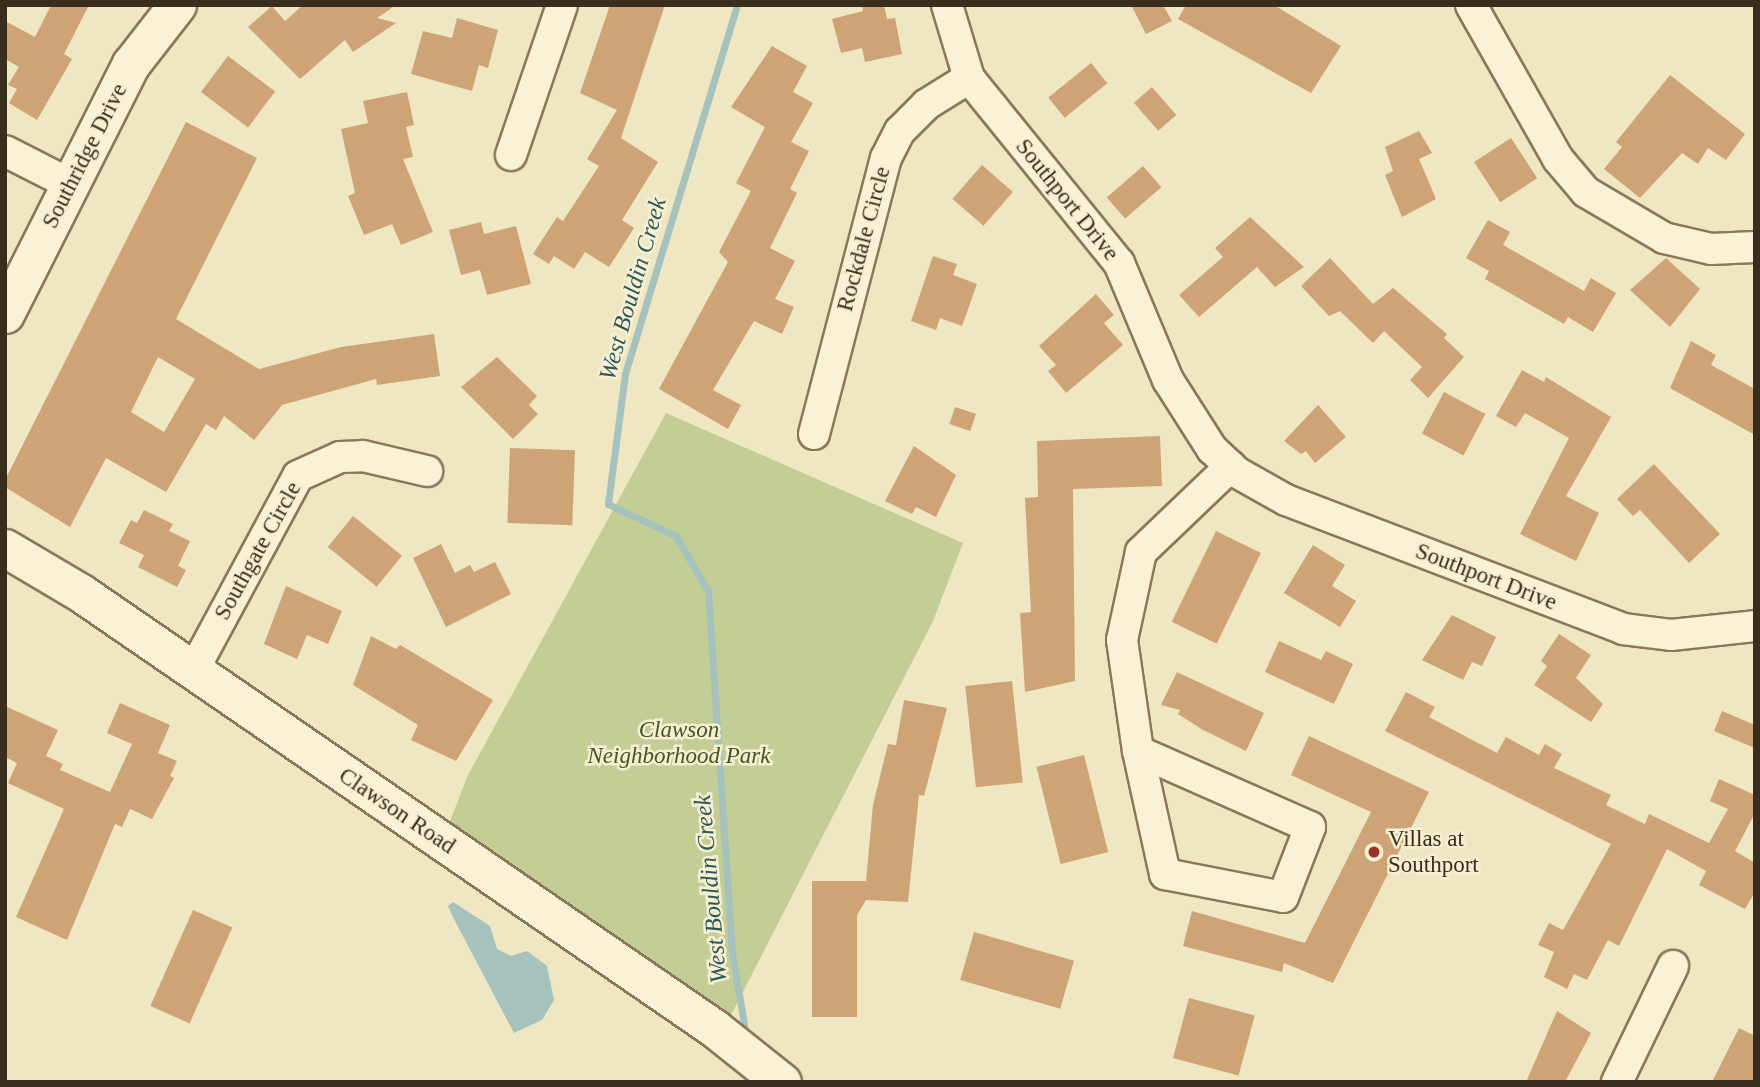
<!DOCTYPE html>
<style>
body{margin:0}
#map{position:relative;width:1760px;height:1087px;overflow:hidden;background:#efe6c2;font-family:"Times New Roman",serif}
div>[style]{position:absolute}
.green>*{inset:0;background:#c2ce96}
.water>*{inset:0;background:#a5c2bc}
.stream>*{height:7px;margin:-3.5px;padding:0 3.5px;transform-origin:3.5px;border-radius:3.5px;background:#a5c2bc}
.building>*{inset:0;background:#cea477;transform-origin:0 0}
.roads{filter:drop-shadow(2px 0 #8a7859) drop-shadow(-2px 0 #8a7859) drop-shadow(0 2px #8a7859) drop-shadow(0 -2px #8a7859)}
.minor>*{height:30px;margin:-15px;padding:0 15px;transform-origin:15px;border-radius:15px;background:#faf2d6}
.tertiary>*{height:37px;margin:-18.5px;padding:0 18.5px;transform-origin:18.5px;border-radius:18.5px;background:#faf2d6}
.dots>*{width:19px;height:19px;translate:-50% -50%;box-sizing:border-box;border:4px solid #f6efd2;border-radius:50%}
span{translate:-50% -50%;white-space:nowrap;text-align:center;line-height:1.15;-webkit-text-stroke:5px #f6efd2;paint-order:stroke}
.street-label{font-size:23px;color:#392d1d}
.park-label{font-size:23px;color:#455623;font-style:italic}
.poi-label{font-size:23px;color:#392d1d}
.left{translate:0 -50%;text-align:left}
.water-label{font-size:24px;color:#2c5859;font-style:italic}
.frame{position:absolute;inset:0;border:7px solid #392d1d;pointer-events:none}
</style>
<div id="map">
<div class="green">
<i style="clip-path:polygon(666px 413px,963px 543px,933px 621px,729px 1019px,449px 824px,467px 777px)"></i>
</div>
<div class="water">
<i style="clip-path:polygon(453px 902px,490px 926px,497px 949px,511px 956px,527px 951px,547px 966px,554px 1000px,542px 1020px,514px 1033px,455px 921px,448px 906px)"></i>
</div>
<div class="stream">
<i style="left:737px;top:5px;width:386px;rotate:106.9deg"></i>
<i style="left:625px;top:374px;width:131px;rotate:97.5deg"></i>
<i style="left:608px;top:504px;width:75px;rotate:25.2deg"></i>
<i style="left:676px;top:536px;width:64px;rotate:59.8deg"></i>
<i style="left:708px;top:591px;width:363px;rotate:86.2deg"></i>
<i style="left:732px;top:953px;width:84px;rotate:80.4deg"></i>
</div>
<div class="building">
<i style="clip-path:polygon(51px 5px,89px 5px,64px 54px,72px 59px,37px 120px,9px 103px,17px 89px,8px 85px,19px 67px,5px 59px,5px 21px,35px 37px)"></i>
<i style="clip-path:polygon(303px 5px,396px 5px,377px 18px,396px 23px,353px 52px,345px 40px,300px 79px,248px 27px,272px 6px,285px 21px)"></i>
<i style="clip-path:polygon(610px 5px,665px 5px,621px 138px,658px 162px,622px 220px,634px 228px,609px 267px,585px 252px,574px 269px,554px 256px,549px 264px,533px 254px,557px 217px,563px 221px,599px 166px,587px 159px,617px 110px,580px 93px)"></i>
<i style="clip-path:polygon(862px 5px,884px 5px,887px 19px,895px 18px,902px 54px,865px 62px,862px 48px,841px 53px,832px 19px,863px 11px)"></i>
<i style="clip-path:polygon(1131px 5px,1163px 5px,1172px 21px,1146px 34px)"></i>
<i style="clip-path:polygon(1186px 5px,1274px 5px,1341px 46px,1311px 93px,1178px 19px)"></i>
<i style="clip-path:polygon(457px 18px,498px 30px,488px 68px,479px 65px,472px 91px,411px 74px,423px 31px,452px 38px)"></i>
<i style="clip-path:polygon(772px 46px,807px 66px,793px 92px,813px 103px,791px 142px,809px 151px,790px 189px,797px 193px,770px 248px,795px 261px,775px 299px,794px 307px,782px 334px,754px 321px,713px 390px,741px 405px,728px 429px,659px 389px,728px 262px,719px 252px,751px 191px,736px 183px,765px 127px,731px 107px)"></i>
<i style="left:228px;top:56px;width:59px;height:45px;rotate:37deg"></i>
<i style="left:1091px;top:63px;width:26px;height:55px;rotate:51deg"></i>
<i style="clip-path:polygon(1670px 75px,1745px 134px,1726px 160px,1708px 148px,1698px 164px,1682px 153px,1640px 198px,1604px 169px,1622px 147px,1616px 142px)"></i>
<i style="left:1152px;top:87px;width:37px;height:24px;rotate:49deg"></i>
<i style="clip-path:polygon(407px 92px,414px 125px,406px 127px,413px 157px,403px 159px,433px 232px,401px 245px,392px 224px,364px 235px,348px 196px,355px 193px,341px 129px,368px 123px,363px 101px)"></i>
<i style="clip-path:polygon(evenodd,186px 122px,257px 158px,176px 319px,259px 369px,341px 347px,434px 334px,440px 376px,377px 385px,376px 379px,282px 405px,254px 440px,224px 416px,216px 430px,206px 424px,166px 492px,106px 458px,70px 527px,5px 487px,5px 480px,186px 122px,158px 357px,195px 379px,164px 432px,131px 412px,158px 357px)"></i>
<i style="clip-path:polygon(1419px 131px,1432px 153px,1419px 159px,1436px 199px,1402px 217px,1385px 175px,1393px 171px,1385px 147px)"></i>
<i style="left:1511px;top:138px;width:48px;height:44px;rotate:57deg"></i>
<i style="left:982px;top:165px;width:41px;height:45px;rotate:41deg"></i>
<i style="left:1143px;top:166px;width:28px;height:48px;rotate:49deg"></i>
<i style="clip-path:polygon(1250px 217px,1304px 267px,1275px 287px,1257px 267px,1199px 317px,1179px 295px,1223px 257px,1215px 248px)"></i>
<i style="clip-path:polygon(1488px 220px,1510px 232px,1503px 245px,1540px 266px,1584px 291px,1591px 278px,1616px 293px,1593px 332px,1568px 317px,1564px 324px,1485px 279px,1489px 271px,1466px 258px)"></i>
<i style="clip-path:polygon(481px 222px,484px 234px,516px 226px,531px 284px,487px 295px,480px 270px,461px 275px,449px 230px)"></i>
<i style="clip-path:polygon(933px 256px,957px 264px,953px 275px,977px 284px,962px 326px,940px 318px,936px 330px,911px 321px)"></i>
<i style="clip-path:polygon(1330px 258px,1373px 304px,1393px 288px,1447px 334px,1444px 338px,1464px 357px,1428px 398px,1410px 380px,1422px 367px,1384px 331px,1373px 343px,1340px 311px,1329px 316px,1301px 286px)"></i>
<i style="clip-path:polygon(1666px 258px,1700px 289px,1670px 327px,1630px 290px)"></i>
<i style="clip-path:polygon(1096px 294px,1114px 315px,1104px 323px,1123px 345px,1066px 393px,1048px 371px,1056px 365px,1039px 346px)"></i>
<i style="clip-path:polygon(1691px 341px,1716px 355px,1711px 365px,1755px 389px,1755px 435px,1670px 388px)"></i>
<i style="clip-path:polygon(497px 357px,537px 396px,529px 405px,538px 414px,513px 439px,461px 387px)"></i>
<i style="clip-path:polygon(1522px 370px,1544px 382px,1546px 377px,1611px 417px,1566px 496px,1599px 513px,1576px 561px,1520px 534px,1569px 438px,1525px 413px,1516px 427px,1496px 416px)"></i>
<i style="left:1444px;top:392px;width:47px;height:47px;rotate:28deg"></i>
<i style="clip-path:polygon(1318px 405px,1346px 437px,1315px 463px,1306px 451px,1301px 454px,1284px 441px)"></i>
<i style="left:955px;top:407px;width:22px;height:18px;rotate:18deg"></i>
<i style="clip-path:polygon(1160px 436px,1162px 486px,1073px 489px,1075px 681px,1025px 692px,1020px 613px,1031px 612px,1025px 498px,1038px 497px,1037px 441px)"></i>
<i style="clip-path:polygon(914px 446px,956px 475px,936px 517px,916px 507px,912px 514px,885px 501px)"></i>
<i style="left:510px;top:448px;width:65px;height:75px;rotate:2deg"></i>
<i style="clip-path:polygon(1654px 464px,1720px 534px,1689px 563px,1640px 510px,1633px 516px,1617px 499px)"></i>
<i style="clip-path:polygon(144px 510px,173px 524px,169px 531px,190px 541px,178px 566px,186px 570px,177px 587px,138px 567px,144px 555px,119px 543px,131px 520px,137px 523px)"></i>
<i style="left:353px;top:516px;width:63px;height:40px;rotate:39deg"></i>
<i style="left:1216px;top:531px;width:50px;height:101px;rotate:26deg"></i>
<i style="clip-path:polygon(441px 544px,455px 573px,470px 565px,474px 572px,495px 562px,511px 594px,446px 627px,413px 558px)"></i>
<i style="clip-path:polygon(1313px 545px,1345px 565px,1332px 586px,1356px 601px,1340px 627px,1284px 593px)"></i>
<i style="clip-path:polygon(286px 586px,342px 611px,328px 644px,307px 635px,297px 659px,264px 644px)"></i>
<i style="clip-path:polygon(1452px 615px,1496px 637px,1482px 666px,1472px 662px,1463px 680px,1422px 660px)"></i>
<i style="clip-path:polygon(1559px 634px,1591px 655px,1576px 678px,1603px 704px,1591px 722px,1534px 685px,1547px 666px,1541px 661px)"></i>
<i style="clip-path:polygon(371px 636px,396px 649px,400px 645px,493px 700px,456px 761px,411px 740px,418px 725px,353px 685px)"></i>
<i style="clip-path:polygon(1279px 641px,1321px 660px,1326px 651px,1353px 664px,1334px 704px,1265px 672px)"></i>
<i style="clip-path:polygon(1177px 672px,1264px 713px,1246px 751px,1203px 730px,1178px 714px,1180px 710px,1161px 705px)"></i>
<i style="left:1012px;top:681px;width:102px;height:47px;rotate:84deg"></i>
<i style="clip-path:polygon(1406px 692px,1435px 707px,1429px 717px,1497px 753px,1506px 737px,1539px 755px,1545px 744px,1562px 754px,1554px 768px,1611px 795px,1606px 805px,1645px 824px,1649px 814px,1709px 843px,1728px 809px,1710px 801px,1719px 779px,1755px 795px,1755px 813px,1735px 851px,1755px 863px,1755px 892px,1745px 909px,1699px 885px,1706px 871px,1667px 849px,1619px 946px,1608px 940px,1587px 980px,1574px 974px,1567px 989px,1544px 977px,1554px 952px,1538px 945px,1549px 923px,1563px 930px,1611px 844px,1385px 731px)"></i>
<i style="clip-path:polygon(904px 700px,947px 708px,924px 796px,919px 795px,908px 902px,866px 900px,857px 915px,857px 1017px,812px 1017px,812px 881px,866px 881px,873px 805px,888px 744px,896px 745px)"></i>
<i style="clip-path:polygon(120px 703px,170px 725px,158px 753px,177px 761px,170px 776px,174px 778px,152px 819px,130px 809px,122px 827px,115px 824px,67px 940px,16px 917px,64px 809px,8px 783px,17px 763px,5px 757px,5px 706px,58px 730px,46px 756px,63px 764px,60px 770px,110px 792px,132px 744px,107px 733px)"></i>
<i style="clip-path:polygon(1722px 711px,1755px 725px,1755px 748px,1714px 731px)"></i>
<i style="clip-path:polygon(1309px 736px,1429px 792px,1333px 983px,1284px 963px,1282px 972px,1183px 946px,1192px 911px,1305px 943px,1371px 812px,1291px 775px)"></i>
<i style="left:1084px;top:755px;width:100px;height:49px;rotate:76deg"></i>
<i style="left:193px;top:910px;width:43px;height:105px;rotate:24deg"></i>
<i style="left:974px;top:932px;width:104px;height:50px;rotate:16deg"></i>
<i style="left:1189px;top:998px;width:68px;height:62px;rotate:15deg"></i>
<i style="clip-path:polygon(1557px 1011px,1591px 1033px,1565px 1082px,1526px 1082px)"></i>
<i style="clip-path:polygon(1739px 1028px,1755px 1036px,1755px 1082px,1712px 1082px)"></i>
</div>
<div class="roads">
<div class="minor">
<i style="left:947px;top:5px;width:76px;rotate:73.2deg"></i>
<i style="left:969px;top:78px;width:238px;rotate:51deg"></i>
<i style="left:1119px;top:263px;width:127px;rotate:67.3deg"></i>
<i style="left:1168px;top:380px;width:82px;rotate:57.5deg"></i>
<i style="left:1212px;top:449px;width:35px;rotate:43deg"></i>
<i style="left:1238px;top:473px;width:55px;rotate:29.4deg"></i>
<i style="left:1286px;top:500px;width:361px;rotate:20.9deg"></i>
<i style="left:1623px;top:629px;width:48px;rotate:7.1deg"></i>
<i style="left:1671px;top:635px;width:84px;rotate:-6.1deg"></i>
<i style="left:1471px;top:5px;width:177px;rotate:60.5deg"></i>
<i style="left:1558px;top:159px;width:43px;rotate:49.7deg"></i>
<i style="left:1586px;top:192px;width:91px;rotate:30.5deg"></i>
<i style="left:1664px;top:238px;width:48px;rotate:13.2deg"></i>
<i style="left:1711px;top:249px;width:44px;rotate:-2.6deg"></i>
<i style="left:5px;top:151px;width:73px;rotate:26.9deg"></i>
<i style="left:511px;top:155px;width:158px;rotate:-71.2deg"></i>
<i style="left:814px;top:434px;width:285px;rotate:-75.4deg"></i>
<i style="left:886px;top:158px;width:30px;rotate:-63deg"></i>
<i style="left:900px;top:131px;width:38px;rotate:-45deg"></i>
<i style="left:927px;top:104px;width:49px;rotate:-31.8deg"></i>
<i style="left:193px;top:671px;width:221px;rotate:-61.7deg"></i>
<i style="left:298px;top:476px;width:46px;rotate:-24.3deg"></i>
<i style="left:340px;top:457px;width:23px;rotate:-2deg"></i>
<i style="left:363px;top:456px;width:66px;rotate:13.2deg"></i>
<i style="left:1138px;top:751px;width:126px;rotate:77.6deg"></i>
<i style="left:1165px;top:874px;width:120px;rotate:11deg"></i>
<i style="left:1283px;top:897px;width:75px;rotate:-68.9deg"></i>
<i style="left:1310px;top:827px;width:188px;rotate:-156.2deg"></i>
<i style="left:1138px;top:751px;width:112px;rotate:-98.2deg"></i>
<i style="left:1122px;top:640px;width:90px;rotate:-77.8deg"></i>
<i style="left:1141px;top:552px;width:124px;rotate:-43.7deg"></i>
<i style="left:1617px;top:1082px;width:129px;rotate:-64.2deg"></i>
</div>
<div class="tertiary">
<i style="left:5px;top:314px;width:280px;rotate:-63.3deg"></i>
<i style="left:131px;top:64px;width:75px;rotate:-52.1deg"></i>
<i style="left:5px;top:548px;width:88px;rotate:30.6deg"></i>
<i style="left:81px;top:593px;width:768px;rotate:34.5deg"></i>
<i style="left:714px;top:1028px;width:87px;rotate:38.5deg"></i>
</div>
</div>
<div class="dots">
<i style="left:1374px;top:852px;background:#9b3127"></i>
</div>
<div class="street-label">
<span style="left:85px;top:156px;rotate:-63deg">Southridge Drive</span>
<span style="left:1067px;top:200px;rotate:51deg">Southport Drive</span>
<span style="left:864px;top:239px;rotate:-75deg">Rockdale Circle</span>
<span style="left:258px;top:551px;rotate:-61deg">Southgate Circle</span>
<span style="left:1486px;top:577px;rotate:21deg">Southport Drive</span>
<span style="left:397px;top:811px;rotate:34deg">Clawson Road</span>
</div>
<div class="park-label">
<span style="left:679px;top:743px">Clawson<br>Neighborhood Park</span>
</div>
<div class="poi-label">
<span class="left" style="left:1388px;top:852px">Villas at<br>Southport</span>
</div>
<div class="water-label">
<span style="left:633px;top:289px;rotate:-74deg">West Bouldin Creek</span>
<span style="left:711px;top:889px;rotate:-95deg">West Bouldin Creek</span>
</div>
<div class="frame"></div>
</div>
